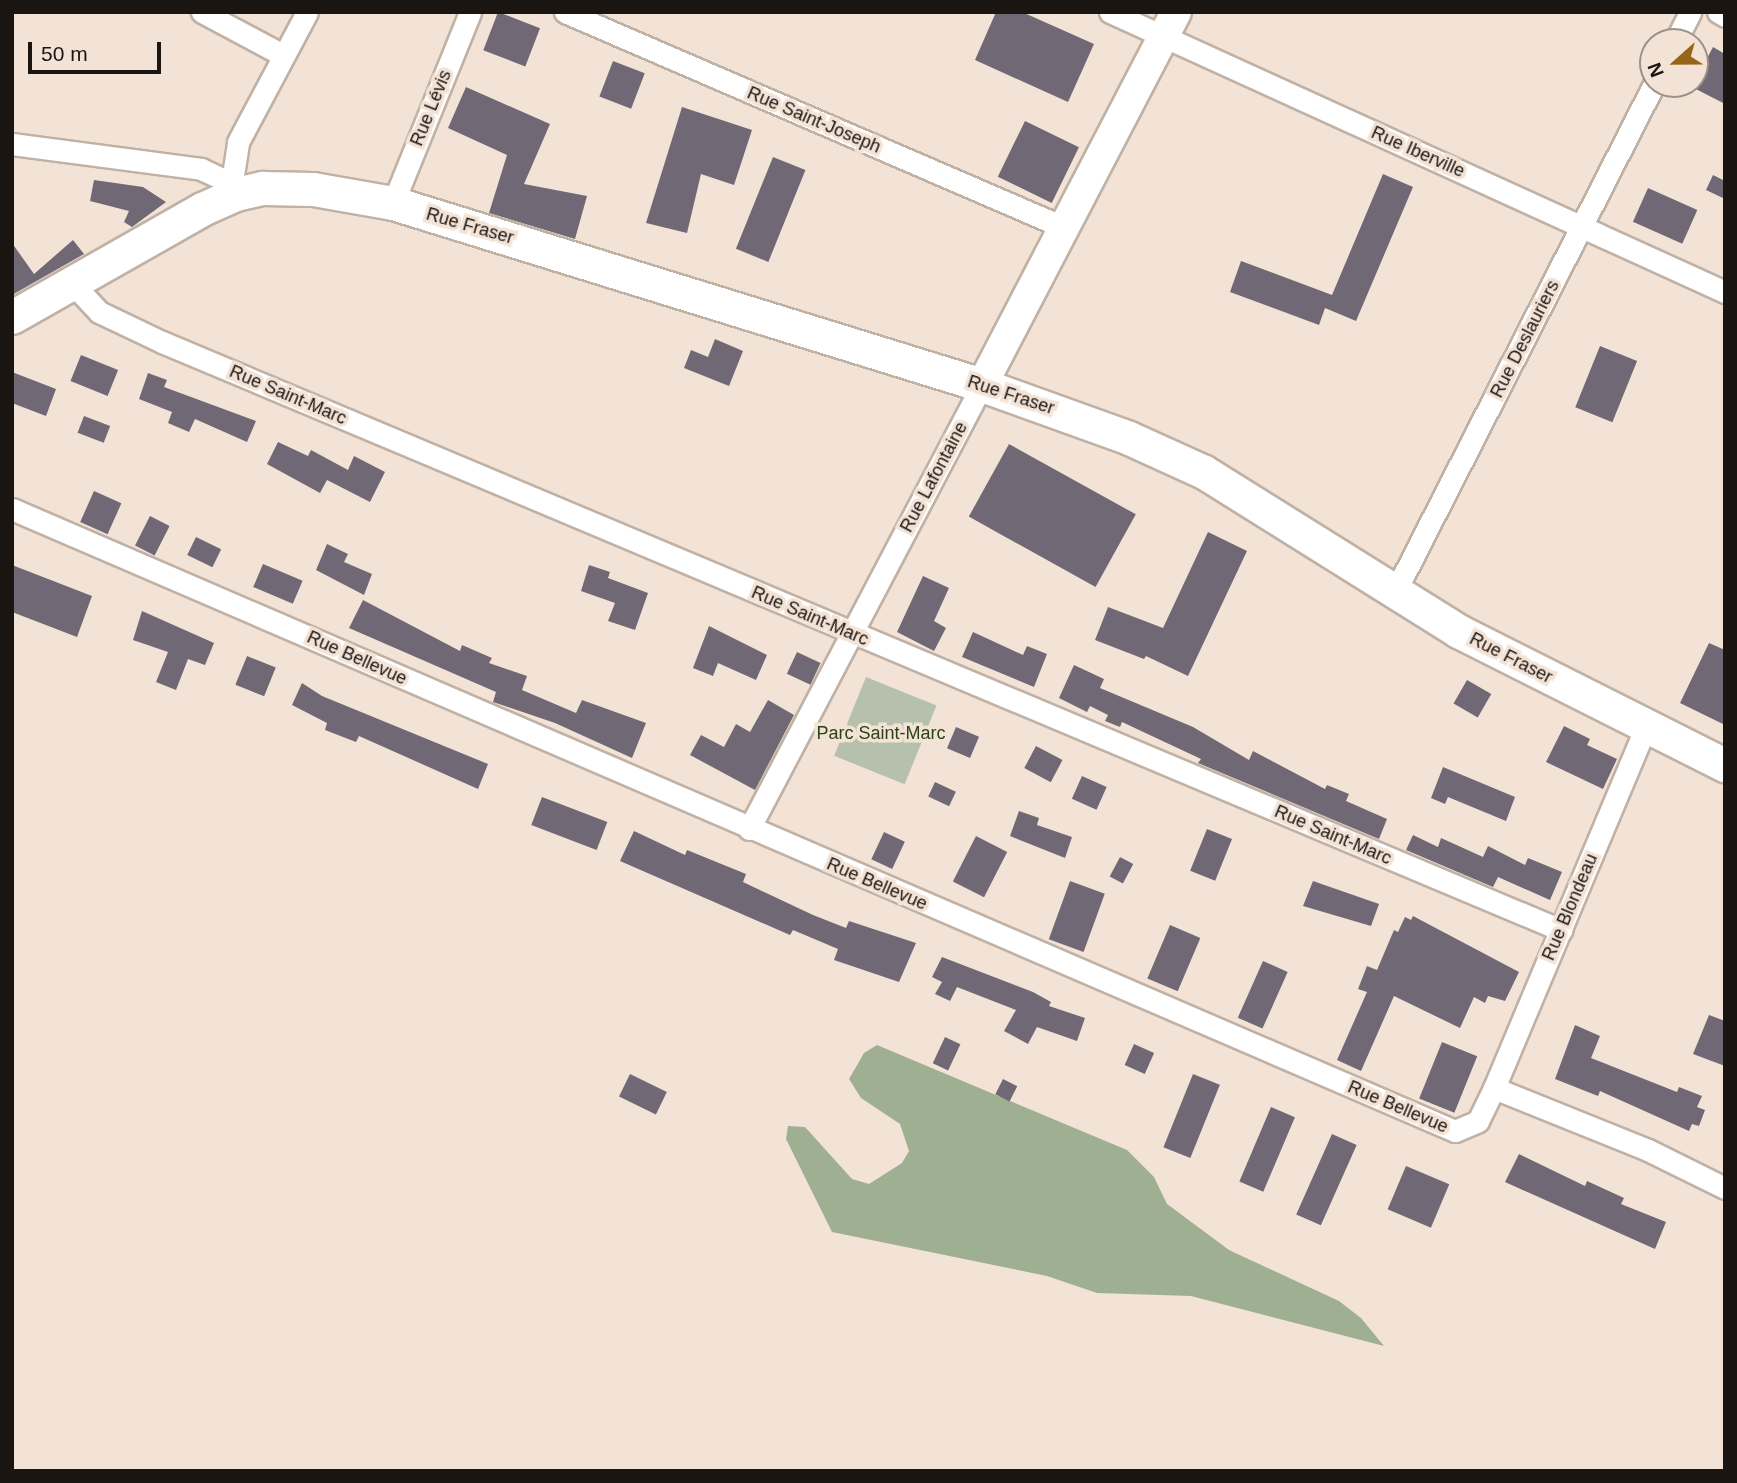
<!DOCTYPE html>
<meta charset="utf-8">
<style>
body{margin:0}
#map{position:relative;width:1737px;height:1483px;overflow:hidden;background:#f3e3d6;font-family:Helvetica,sans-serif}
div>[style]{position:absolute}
.green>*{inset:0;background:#b5c0ad;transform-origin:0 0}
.forest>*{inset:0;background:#9eaf92}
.building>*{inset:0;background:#716876;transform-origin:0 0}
.roads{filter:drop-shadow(2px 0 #c0b1a5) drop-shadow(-2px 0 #c0b1a5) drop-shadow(0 2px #c0b1a5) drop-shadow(0 -2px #c0b1a5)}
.street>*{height:21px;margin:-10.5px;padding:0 10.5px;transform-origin:10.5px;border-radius:10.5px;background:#fff}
.secondary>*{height:30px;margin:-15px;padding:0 15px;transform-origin:15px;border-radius:15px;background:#fff}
.primary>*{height:33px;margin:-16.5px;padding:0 16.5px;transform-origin:16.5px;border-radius:16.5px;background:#fff}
span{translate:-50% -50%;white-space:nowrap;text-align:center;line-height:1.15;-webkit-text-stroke:7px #f3e3d6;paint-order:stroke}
.street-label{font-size:18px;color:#1b1511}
.park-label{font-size:18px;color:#2b4215}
.frame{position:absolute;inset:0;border:14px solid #1b1511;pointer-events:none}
.north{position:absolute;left:1639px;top:28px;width:70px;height:70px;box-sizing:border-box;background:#f3e3d6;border:2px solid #9d9187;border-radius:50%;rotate:249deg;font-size:19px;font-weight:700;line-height:28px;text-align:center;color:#1b1511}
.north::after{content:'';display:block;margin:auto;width:24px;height:32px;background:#966517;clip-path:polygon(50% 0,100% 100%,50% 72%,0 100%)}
.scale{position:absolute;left:28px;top:42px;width:133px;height:32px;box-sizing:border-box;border:4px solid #1b1511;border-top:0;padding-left:9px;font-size:21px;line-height:24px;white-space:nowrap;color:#1b1511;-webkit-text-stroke:5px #f3e3d6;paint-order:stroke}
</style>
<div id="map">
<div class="green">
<i style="left:866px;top:677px;width:76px;height:85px;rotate:22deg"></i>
</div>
<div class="forest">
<i style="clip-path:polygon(877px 1045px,1127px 1150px,1154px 1177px,1167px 1204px,1229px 1250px,1339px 1301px,1361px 1318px,1384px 1346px,1191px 1296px,1097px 1293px,1047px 1276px,832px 1232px,786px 1139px,788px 1126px,805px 1127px,852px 1179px,869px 1184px,902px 1163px,909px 1151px,900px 1124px,861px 1098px,849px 1079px,864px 1053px)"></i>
</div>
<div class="building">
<i style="left:498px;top:12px;width:45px;height:41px;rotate:21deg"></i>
<i style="clip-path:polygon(996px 12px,1022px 12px,1094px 44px,1068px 102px,975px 60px)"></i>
<i style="clip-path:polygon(1713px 47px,1725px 54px,1725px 104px,1692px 87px)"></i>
<i style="left:613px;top:61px;width:34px;height:38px;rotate:21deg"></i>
<i style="clip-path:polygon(466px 87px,550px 124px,524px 184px,587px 196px,575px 239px,489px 213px,507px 155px,448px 128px)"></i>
<i style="clip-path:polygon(682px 107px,752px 130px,734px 185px,701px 174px,687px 233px,646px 223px)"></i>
<i style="left:1025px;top:121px;width:60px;height:62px;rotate:26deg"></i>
<i style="left:773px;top:157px;width:35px;height:99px;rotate:22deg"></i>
<i style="clip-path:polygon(1383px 174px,1413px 187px,1356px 321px,1325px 308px,1319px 325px,1230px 292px,1241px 261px,1332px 295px)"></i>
<i style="clip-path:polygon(1713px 175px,1725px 181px,1725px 199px,1706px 190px)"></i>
<i style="clip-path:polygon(94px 180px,143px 187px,166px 202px,132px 227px,124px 222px,129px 211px,90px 201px)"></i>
<i style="left:1648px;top:188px;width:54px;height:37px;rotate:24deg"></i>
<i style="clip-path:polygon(73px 240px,84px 254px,12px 295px,12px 243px,34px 274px)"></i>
<i style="clip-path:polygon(715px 339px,743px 351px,729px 386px,684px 368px,691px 350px,708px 357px)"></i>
<i style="left:1600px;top:346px;width:40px;height:66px;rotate:22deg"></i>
<i style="left:81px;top:355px;width:40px;height:28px;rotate:22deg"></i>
<i style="clip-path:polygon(12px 372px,56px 389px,46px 416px,12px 403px)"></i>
<i style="clip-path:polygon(148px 373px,167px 380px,164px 387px,256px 421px,247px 442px,195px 419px,189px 432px,168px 423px,172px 412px,139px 399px)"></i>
<i style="left:84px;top:416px;width:28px;height:18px;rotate:21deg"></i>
<i style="clip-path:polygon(278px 442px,308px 456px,311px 450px,348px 470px,354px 456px,385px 472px,370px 502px,327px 480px,320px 493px,267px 464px)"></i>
<i style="left:1009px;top:444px;width:145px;height:83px;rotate:29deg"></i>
<i style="left:94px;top:491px;width:30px;height:34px;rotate:24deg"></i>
<i style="left:150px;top:516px;width:22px;height:33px;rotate:27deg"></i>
<i style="clip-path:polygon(1208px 532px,1247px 551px,1188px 676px,1146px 656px,1144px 659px,1095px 640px,1108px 607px,1163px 628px)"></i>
<i style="left:196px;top:537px;width:28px;height:20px;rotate:26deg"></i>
<i style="clip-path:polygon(327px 544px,348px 554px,344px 562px,372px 574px,364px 595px,316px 570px)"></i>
<i style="left:263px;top:564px;width:43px;height:25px;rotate:23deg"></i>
<i style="clip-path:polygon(12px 565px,92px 596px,77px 637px,12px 612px)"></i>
<i style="clip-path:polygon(589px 565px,610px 572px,608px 578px,648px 593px,635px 630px,608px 621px,615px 603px,581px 591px)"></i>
<i style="clip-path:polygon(923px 576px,949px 588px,934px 621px,946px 628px,934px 651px,897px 632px)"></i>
<i style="clip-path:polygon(363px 600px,460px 651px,462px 645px,492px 658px,489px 663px,527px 676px,522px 690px,576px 713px,582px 700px,646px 723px,632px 758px,555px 723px,493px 702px,496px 692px,349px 628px)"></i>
<i style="clip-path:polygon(142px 611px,214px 643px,205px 665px,188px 659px,176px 690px,156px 682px,168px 652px,133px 640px)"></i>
<i style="clip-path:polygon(709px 626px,767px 655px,756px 680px,718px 663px,713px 676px,693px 668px)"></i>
<i style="clip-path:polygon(973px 632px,1023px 655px,1027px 646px,1047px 654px,1034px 687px,962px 657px)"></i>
<i style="clip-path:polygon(1709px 643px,1725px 650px,1725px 725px,1680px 703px)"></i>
<i style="left:797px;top:652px;width:26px;height:24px;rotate:25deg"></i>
<i style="left:247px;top:656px;width:31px;height:31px;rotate:22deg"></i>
<i style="clip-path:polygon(1074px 665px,1104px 679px,1100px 688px,1193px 727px,1249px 760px,1253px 751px,1325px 789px,1327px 785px,1349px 794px,1346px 801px,1387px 819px,1379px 839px,1198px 763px,1201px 759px,1122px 722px,1120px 727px,1105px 721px,1108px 715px,1090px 706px,1087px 712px,1059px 698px)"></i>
<i style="left:1467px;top:680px;width:28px;height:27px;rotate:30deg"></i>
<i style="clip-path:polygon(302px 683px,322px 696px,488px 764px,478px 789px,359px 736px,356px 742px,325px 730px,327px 723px,292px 705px)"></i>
<i style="clip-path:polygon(768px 700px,794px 715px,755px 790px,690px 755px,701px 735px,724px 747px,736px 724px,750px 732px)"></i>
<i style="clip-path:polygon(1564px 726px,1590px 739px,1587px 745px,1617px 759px,1603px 789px,1546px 762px)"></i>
<i style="left:956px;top:727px;width:25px;height:23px;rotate:23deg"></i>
<i style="left:1036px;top:746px;width:30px;height:25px;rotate:28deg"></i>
<i style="clip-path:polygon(1443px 767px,1515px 797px,1506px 821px,1448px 797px,1445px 804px,1431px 798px)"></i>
<i style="left:1082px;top:776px;width:27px;height:25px;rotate:24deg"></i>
<i style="left:935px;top:782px;width:23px;height:16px;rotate:25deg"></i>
<i style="left:542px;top:797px;width:70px;height:30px;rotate:21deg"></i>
<i style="clip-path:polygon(1019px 811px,1039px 818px,1037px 825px,1072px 837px,1065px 858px,1010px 836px)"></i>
<i style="left:1207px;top:829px;width:27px;height:45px;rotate:22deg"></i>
<i style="clip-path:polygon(634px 831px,685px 855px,687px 850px,746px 874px,743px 882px,813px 915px,846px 928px,849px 921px,916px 943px,899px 982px,834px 960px,838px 949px,793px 930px,790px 935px,620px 861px)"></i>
<i style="left:884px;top:832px;width:23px;height:30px;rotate:25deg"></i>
<i style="clip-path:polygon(1413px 835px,1438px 847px,1441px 838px,1483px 857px,1488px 846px,1525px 865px,1528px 858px,1562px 872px,1550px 900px,1498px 877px,1493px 887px,1406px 850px)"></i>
<i style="left:976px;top:836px;width:35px;height:51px;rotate:27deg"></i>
<i style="left:1120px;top:857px;width:15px;height:22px;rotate:28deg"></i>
<i style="left:1070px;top:881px;width:37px;height:62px;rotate:20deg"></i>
<i style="clip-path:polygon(1313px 881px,1379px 904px,1371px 926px,1303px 906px)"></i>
<i style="clip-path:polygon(1413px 916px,1519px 972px,1505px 1001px,1488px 996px,1485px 1003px,1474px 997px,1460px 1028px,1394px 996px,1361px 1071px,1337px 1060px,1367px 992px,1358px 989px,1367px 966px,1377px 970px,1394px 930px,1398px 932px,1405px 917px,1411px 920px)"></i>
<i style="left:1170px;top:925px;width:33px;height:58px;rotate:23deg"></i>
<i style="clip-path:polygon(942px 957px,1033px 992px,1051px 1002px,1049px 1006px,1085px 1018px,1077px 1041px,1037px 1027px,1028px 1044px,1004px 1031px,1016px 1010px,957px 987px,950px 1001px,935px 994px,942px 982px,932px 977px)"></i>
<i style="left:1263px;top:961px;width:27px;height:62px;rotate:24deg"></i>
<i style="clip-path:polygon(1709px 1015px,1725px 1021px,1725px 1066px,1693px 1054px)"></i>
<i style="clip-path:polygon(1575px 1025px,1600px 1036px,1591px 1058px,1677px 1092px,1679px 1087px,1702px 1096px,1697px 1107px,1705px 1110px,1699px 1126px,1692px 1124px,1689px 1131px,1600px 1091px,1598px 1096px,1555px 1079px)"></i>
<i style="left:945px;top:1037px;width:17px;height:29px;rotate:25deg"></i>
<i style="left:1442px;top:1042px;width:38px;height:61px;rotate:22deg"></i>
<i style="left:1134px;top:1044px;width:22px;height:23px;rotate:24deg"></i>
<i style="left:630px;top:1074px;width:41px;height:25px;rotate:26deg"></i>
<i style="left:1193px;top:1074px;width:29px;height:79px;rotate:22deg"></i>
<i style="left:1003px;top:1079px;width:16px;height:17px;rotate:27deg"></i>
<i style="left:1271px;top:1107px;width:26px;height:81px;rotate:23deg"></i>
<i style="left:1332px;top:1134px;width:27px;height:88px;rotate:24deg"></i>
<i style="clip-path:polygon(1519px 1154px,1585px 1186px,1587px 1181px,1624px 1198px,1621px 1204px,1666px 1222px,1655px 1249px,1505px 1182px)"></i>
<i style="left:1406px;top:1166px;width:47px;height:47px;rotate:23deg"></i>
</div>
<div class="roads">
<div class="street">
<i style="left:202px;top:12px;width:92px;rotate:28deg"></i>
<i style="left:565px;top:12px;width:542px;rotate:23.35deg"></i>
<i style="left:1110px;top:12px;width:676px;rotate:24.48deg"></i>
<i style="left:1718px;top:12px;width:8px;rotate:30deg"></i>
<i style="left:1675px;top:42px;width:34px;rotate:-63deg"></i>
<i style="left:12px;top:144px;width:191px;rotate:7.5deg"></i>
<i style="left:201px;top:169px;width:23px;rotate:25deg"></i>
<i style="left:233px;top:175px;width:33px;rotate:-81deg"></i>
<i style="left:238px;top:142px;width:147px;rotate:-62deg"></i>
<i style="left:393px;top:203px;width:206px;rotate:-68deg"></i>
<i style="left:72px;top:283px;width:40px;rotate:47deg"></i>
<i style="left:99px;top:312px;width:70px;rotate:25.5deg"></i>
<i style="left:162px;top:342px;width:1518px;rotate:22.8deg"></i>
<i style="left:12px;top:509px;width:1571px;rotate:23.32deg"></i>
<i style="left:1455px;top:1131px;width:25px;rotate:-23deg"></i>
<i style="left:1478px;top:1121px;width:37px;rotate:-64deg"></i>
<i style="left:1494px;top:1088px;width:393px;rotate:-67.2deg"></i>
<i style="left:1394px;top:594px;width:572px;rotate:-62.99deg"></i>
<i style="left:749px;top:829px;width:501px;rotate:-62.31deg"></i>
<i style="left:1494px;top:1088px;width:166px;rotate:21.9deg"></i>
<i style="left:1648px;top:1150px;width:86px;rotate:26.3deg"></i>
</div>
<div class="secondary">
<i style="left:982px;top:385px;width:420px;rotate:-62.5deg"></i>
</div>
<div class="primary">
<i style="left:12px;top:317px;width:219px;rotate:-29.6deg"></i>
<i style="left:202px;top:209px;width:37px;rotate:-24deg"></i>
<i style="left:236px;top:194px;width:28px;rotate:-13deg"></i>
<i style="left:263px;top:188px;width:50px;rotate:1.1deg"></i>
<i style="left:313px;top:189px;width:81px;rotate:9.9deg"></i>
<i style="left:393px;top:203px;width:616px;rotate:17.17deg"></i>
<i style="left:982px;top:385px;width:156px;rotate:19.8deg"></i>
<i style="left:1129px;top:438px;width:82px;rotate:24.4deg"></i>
<i style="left:1204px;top:472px;width:300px;rotate:32deg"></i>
<i style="left:1458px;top:631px;width:299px;rotate:26.7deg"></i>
</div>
</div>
<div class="street-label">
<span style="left:431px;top:108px;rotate:-68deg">Rue Lévis</span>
<span style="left:814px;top:120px;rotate:23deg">Rue Saint-Joseph</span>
<span style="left:1418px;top:152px;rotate:24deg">Rue Iberville</span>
<span style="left:470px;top:226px;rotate:16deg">Rue Fraser</span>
<span style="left:1525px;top:339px;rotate:-63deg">Rue Deslauriers</span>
<span style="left:288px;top:395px;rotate:23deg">Rue Saint-Marc</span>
<span style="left:1011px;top:395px;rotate:18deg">Rue Fraser</span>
<span style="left:934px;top:477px;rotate:-62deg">Rue Lafontaine</span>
<span style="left:810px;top:616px;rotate:23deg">Rue Saint-Marc</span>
<span style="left:357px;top:658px;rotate:24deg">Rue Bellevue</span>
<span style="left:1511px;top:658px;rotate:27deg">Rue Fraser</span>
<span style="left:1333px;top:835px;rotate:23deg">Rue Saint-Marc</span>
<span style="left:877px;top:884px;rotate:23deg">Rue Bellevue</span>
<span style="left:1570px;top:907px;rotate:-67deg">Rue Blondeau</span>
<span style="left:1398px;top:1107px;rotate:23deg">Rue Bellevue</span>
</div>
<div class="park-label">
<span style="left:881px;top:733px">Parc Saint-Marc</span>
</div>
<div class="frame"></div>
<div class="north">N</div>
<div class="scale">50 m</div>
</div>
